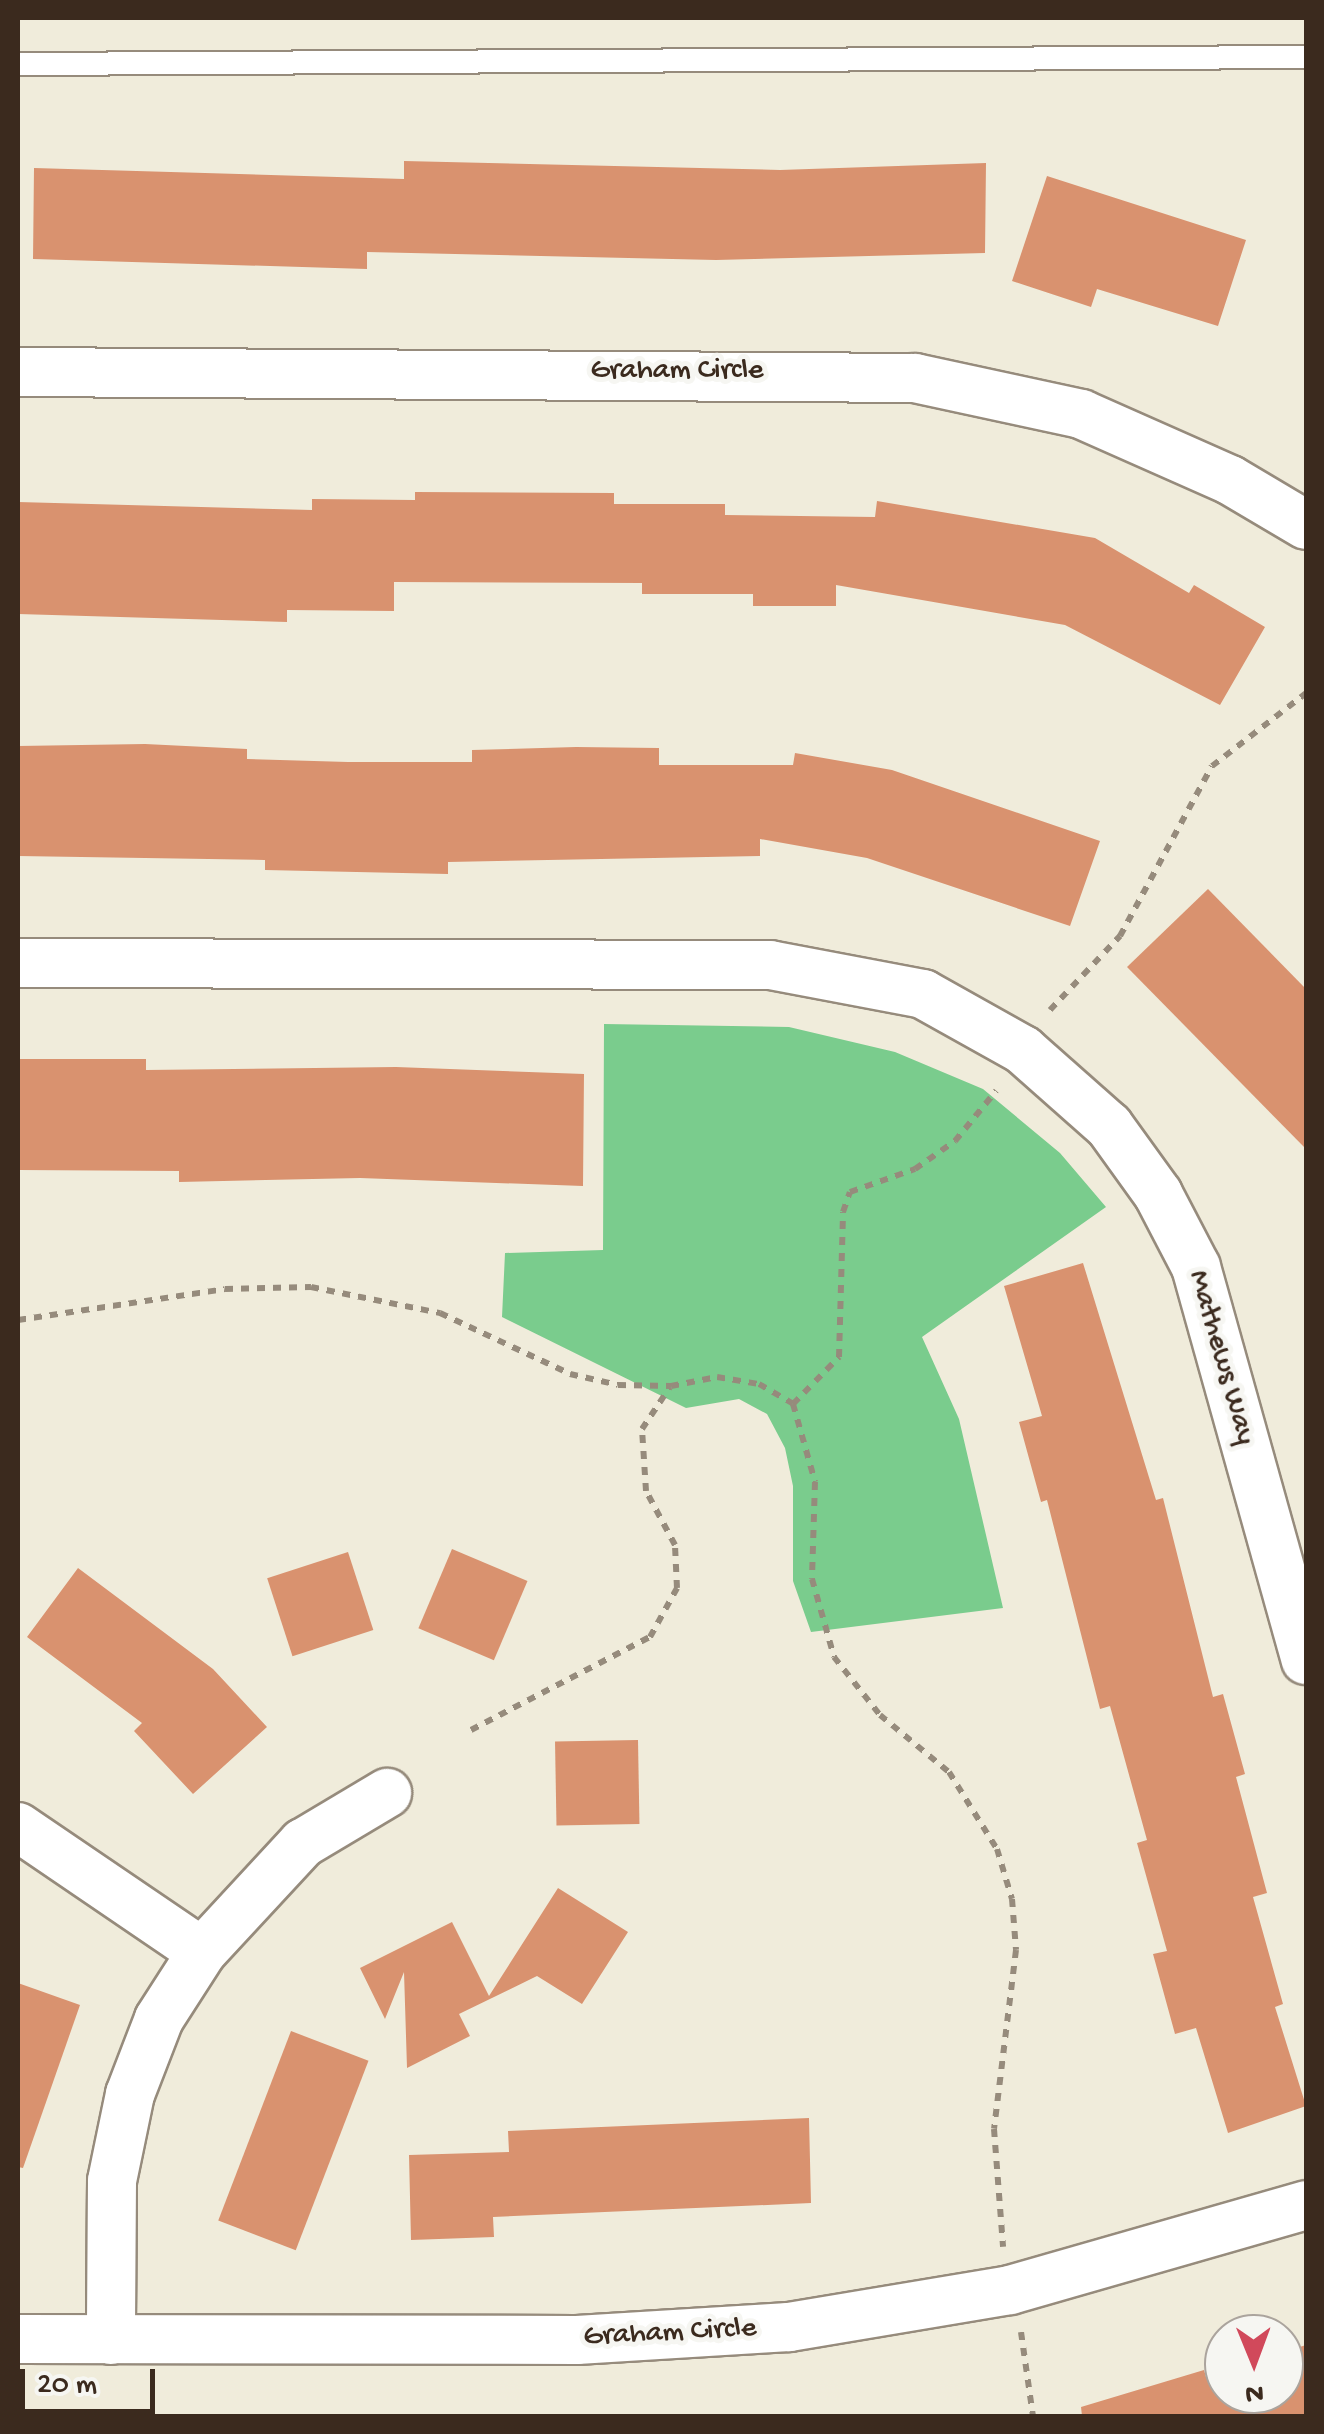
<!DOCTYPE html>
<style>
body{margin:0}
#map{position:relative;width:1324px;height:2434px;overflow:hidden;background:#f0ecdb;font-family:"Gochi Hand",sans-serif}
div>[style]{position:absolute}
.green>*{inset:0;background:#7acc8d}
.building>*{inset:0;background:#d9926f;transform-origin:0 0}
.path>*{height:6px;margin-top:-3px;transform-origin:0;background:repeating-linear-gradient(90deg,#968b7c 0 8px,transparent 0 16px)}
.roads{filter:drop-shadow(2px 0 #968b7c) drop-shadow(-2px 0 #968b7c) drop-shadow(0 2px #968b7c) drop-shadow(0 -2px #968b7c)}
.lane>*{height:22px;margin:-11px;padding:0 11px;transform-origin:11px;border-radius:11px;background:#fff}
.street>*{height:48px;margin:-24px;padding:0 24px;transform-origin:24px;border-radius:24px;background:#fff}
span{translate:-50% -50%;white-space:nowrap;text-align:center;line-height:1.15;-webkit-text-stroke:10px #f6f6f2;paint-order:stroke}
.street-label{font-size:30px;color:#3b2a1e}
.frame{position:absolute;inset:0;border:20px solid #3b2a1e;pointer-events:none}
.north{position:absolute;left:1204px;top:2314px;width:100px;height:100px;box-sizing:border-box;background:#f6f6f2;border:2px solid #aba49d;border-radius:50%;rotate:179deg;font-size:28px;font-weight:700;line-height:40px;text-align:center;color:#3b2a1e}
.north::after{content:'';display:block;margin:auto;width:35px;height:45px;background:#d1495b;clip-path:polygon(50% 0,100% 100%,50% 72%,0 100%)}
.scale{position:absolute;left:20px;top:2369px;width:135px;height:45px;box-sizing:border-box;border:5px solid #3b2a1e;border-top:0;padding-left:12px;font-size:30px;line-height:35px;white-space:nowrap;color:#3b2a1e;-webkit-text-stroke:8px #f6f6f2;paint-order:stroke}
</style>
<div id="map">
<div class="green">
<i style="clip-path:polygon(604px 1024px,789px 1027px,895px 1052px,983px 1089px,1060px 1153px,1106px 1207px,922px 1337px,959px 1419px,1003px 1608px,811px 1632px,793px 1581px,793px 1486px,785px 1448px,767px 1414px,739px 1399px,686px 1408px,502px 1317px,505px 1253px,603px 1250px)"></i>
</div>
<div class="building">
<i style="clip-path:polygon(404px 161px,780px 170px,986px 163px,985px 253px,716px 260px,367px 252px,367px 269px,33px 259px,34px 168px,404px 179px)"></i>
<i style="clip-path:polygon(1047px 176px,1246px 240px,1218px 326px,1097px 289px,1091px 307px,1012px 281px)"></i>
<i style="clip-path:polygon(415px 492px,614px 493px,614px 504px,725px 504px,725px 515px,875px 517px,877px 501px,1095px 538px,1189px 593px,1194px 585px,1265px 627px,1220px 705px,1065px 625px,836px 585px,836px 606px,753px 606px,753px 594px,642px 594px,642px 583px,394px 582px,394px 611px,287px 610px,287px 622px,18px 614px,18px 502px,312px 510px,312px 499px,415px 500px)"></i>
<i style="clip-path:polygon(145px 744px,247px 749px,247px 759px,348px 762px,472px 762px,472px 750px,576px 747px,659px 748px,659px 765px,793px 765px,795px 753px,892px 770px,1100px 841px,1070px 926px,867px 858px,760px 839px,760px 856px,448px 862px,448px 874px,265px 870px,265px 860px,18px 856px,18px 746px)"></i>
<i style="clip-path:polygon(1208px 889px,1306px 989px,1306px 1149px,1127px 967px)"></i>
<i style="clip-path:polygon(18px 1059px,146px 1059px,146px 1070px,396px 1067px,584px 1074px,583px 1186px,360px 1178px,179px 1182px,179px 1171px,18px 1170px)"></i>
<i style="clip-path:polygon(1083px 1263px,1156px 1500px,1163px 1498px,1213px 1697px,1223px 1694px,1245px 1774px,1236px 1777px,1267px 1893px,1253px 1897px,1283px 2004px,1275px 2007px,1306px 2106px,1228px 2133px,1196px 2028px,1175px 2034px,1153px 1954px,1167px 1951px,1137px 1843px,1147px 1840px,1110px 1706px,1100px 1709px,1047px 1500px,1041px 1502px,1019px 1422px,1042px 1416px,1004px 1286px)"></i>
<i style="left:452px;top:1549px;width:82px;height:86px;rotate:23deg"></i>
<i style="left:348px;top:1552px;width:82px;height:85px;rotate:72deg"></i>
<i style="clip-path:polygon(78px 1568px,213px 1669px,267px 1727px,193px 1794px,134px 1731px,142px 1723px,27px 1637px)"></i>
<i style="left:638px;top:1740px;width:84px;height:83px;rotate:89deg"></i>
<i style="clip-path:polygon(558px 1888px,628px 1932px,582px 2004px,537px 1976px,459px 2014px,470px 2036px,407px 2068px,404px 1972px,385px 2019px,360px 1968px,452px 1922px,489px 1996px)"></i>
<i style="clip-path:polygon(18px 1983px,80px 2005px,23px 2168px,18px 2167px)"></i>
<i style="left:291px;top:2031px;width:83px;height:203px;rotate:21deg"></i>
<i style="clip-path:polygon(809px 2118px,811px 2203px,493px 2217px,494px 2237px,411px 2240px,409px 2155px,509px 2152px,508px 2131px)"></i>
<i style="clip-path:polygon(1306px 2345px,1306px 2416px,1082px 2416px,1081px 2407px,1204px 2370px,1206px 2377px,1224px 2371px,1224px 2394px,1284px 2394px,1284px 2352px)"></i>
</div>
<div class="path">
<i style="left:1050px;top:1010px;width:102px;rotate:-46.6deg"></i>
<i style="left:1120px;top:936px;width:193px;rotate:-61.6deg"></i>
<i style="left:1212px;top:766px;width:119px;rotate:-37.8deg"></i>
<i style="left:18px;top:1320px;width:209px;rotate:-8.5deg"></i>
<i style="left:225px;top:1289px;width:86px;rotate:-1.3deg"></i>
<i style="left:311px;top:1287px;width:132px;rotate:11.4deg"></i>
<i style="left:440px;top:1313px;width:144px;rotate:25.1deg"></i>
<i style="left:570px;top:1374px;width:49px;rotate:12.9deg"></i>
<i style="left:618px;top:1385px;width:53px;rotate:1.1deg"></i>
<i style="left:671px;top:1386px;width:47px;rotate:-11.1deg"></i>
<i style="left:717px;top:1377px;width:43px;rotate:9.5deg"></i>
<i style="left:759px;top:1384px;width:39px;rotate:30deg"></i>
<i style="left:793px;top:1404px;width:81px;rotate:74.2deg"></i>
<i style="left:815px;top:1482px;width:97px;rotate:91.8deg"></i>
<i style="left:812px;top:1579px;width:81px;rotate:74.2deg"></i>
<i style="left:834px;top:1657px;width:74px;rotate:51.6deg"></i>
<i style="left:880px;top:1715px;width:89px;rotate:39.6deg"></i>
<i style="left:949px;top:1772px;width:91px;rotate:58.1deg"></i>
<i style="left:997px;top:1849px;width:52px;rotate:73.3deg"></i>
<i style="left:1012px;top:1899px;width:51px;rotate:85.5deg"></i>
<i style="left:1016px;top:1950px;width:180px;rotate:97deg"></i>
<i style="left:994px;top:2129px;width:118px;rotate:85.6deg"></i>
<i style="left:793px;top:1404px;width:66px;rotate:-45.6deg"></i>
<i style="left:839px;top:1357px;width:145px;rotate:-88.4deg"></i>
<i style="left:843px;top:1212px;width:21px;rotate:-71deg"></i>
<i style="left:850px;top:1192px;width:69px;rotate:-19.5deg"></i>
<i style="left:915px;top:1169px;width:49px;rotate:-35deg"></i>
<i style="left:955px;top:1141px;width:65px;rotate:-50.6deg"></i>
<i style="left:471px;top:1730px;width:202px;rotate:-27.5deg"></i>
<i style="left:650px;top:1637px;width:56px;rotate:-61.1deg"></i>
<i style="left:677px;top:1588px;width:43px;rotate:-92.7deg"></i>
<i style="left:675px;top:1545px;width:61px;rotate:-118.2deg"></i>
<i style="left:646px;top:1491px;width:62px;rotate:-93.7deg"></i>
<i style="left:642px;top:1429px;width:50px;rotate:-56.3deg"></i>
<i style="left:1021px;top:2332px;width:85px;rotate:81.9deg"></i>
</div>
<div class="roads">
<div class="lane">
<i style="left:18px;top:64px;width:1288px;rotate:-0.31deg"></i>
</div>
<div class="street">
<i style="left:18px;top:372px;width:897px;rotate:0.38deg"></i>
<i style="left:915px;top:378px;width:170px;rotate:12.2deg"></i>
<i style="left:1081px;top:414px;width:163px;rotate:23.9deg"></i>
<i style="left:1230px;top:480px;width:88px;rotate:30.6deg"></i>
<i style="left:18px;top:963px;width:752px;rotate:0.15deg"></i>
<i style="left:770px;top:965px;width:156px;rotate:10.7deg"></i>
<i style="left:923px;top:994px;width:115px;rotate:29.2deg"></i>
<i style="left:1023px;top:1050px;width:115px;rotate:41.5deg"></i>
<i style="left:1109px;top:1126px;width:84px;rotate:54.2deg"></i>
<i style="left:1158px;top:1194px;width:82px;rotate:62.5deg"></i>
<i style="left:1196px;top:1267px;width:408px;rotate:74.4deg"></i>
<i style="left:18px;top:1827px;width:222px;rotate:34.2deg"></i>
<i style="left:202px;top:1952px;width:80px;rotate:122.7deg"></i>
<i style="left:159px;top:2019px;width:80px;rotate:111.1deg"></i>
<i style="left:130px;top:2094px;width:89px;rotate:101.7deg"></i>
<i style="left:112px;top:2181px;width:159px;rotate:90.4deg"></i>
<i style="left:202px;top:1952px;width:149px;rotate:-47.2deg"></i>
<i style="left:303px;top:1843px;width:98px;rotate:-30.8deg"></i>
<i style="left:18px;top:2339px;width:559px;rotate:0.1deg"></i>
<i style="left:577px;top:2340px;width:212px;rotate:-3.5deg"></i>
<i style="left:789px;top:2327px;width:224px;rotate:-9.5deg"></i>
<i style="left:1010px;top:2290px;width:308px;rotate:-16deg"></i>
</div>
</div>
<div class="street-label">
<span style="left:677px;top:372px">Graham Circle</span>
<span style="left:1220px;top:1358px;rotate:74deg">Mathews Way</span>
<span style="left:670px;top:2334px;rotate:-3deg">Graham Circle</span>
</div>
<div class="frame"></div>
<div class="north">N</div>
<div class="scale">20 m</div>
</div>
